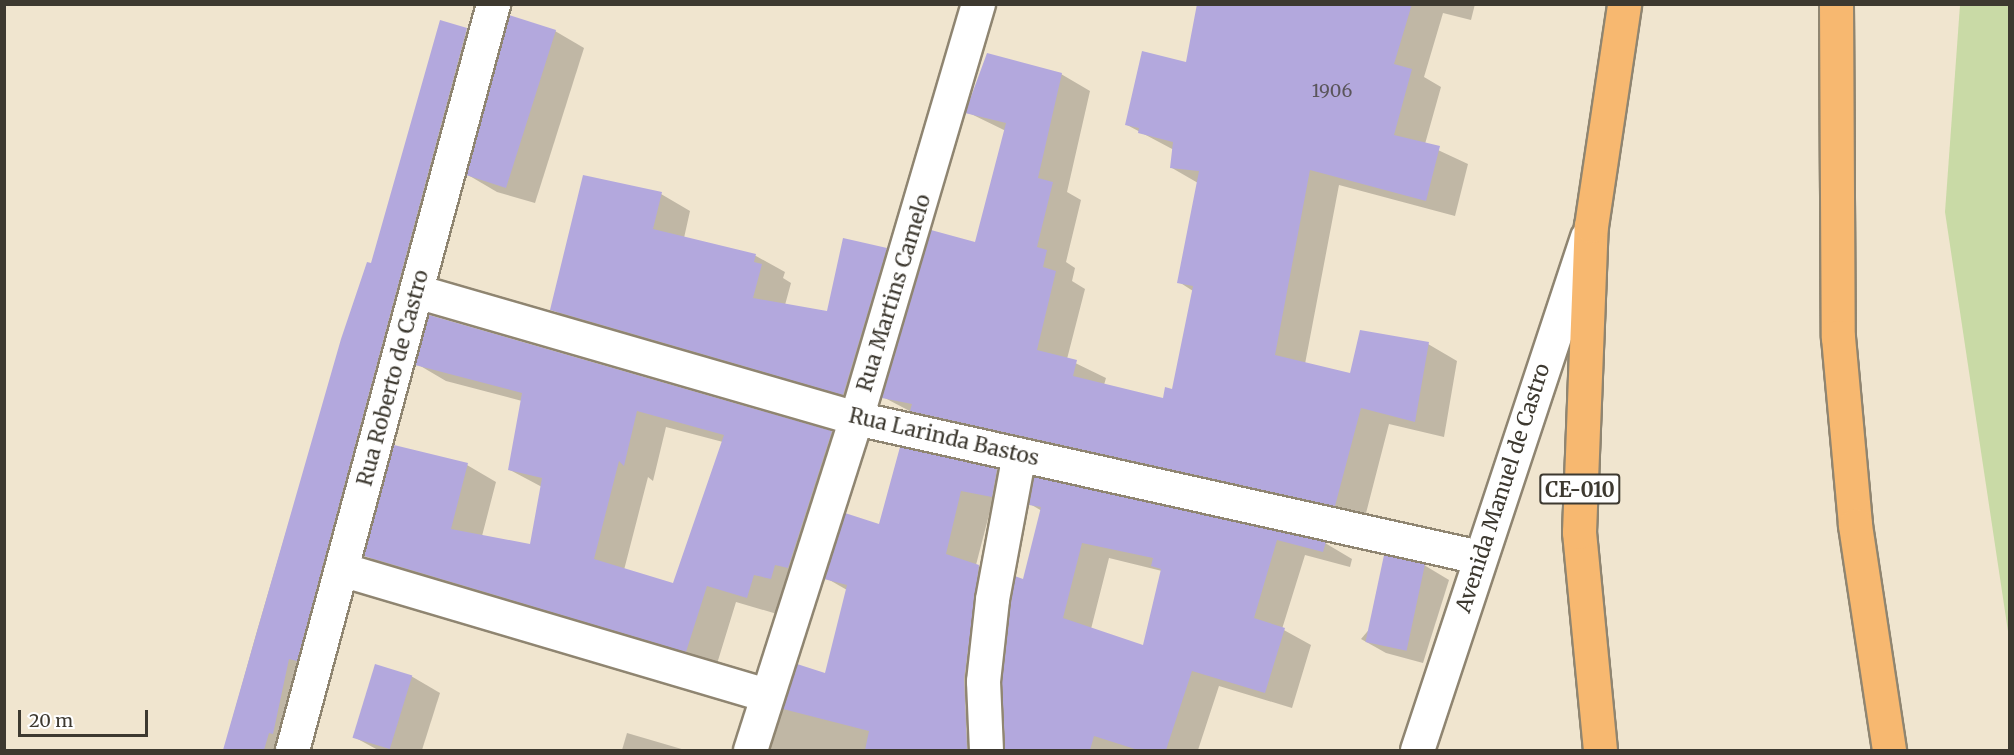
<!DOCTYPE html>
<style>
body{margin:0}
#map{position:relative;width:2014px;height:755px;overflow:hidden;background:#f0e5cf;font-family:Merriweather,serif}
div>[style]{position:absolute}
.green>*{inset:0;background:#c9daa6}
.shadow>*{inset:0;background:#0003}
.building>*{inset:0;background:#b3a8dd;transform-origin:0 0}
.roads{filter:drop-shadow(2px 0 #8f8571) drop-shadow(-2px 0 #8f8571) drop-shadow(0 2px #8f8571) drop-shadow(0 -2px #8f8571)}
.street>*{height:33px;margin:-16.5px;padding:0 16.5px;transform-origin:16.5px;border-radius:16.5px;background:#fff}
.secondary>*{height:33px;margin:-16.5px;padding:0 16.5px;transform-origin:16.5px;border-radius:16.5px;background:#fff}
.highway>*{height:33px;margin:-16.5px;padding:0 16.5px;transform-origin:16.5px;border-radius:16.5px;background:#f7b870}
span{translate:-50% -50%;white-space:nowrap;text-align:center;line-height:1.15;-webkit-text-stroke:4.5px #fff;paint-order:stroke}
.number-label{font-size:18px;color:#5a555b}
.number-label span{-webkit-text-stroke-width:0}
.shield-label span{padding:2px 4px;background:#fff;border:2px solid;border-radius:4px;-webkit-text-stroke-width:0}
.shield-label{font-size:20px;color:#3d3930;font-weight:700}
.street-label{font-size:21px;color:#3d3930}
.frame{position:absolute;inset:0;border:6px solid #3d3930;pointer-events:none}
.scale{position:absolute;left:18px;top:710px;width:130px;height:27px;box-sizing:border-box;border:3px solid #3d3930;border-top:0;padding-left:8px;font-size:18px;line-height:21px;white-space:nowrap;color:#3d3930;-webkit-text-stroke:4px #fff;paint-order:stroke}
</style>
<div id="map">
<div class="green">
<i style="clip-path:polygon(1960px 5px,2009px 5px,2009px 638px,1945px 212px)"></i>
</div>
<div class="shadow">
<i style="clip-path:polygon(1199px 4px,1475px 4px,1471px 20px,1443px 13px,1424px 77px,1441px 87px,1425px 144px,1468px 164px,1455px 216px,1339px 185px,1305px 364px,1351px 375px,1428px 344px,1457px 361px,1444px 437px,1389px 424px,1364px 521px,940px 427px,883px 397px,976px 243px,1006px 131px,967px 112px,1061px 74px,1090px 91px,1067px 192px,1081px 200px,1066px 262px,1075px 268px,1072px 281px,1085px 289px,1067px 359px,1106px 378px,1104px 385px,1164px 399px,1173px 391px,1193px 291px,1179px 282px,1198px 183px,1172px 168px,1174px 150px,1127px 125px,1187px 64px)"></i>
<i style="clip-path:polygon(467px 29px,496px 46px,298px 750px,228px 750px,225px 746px,257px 631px,343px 339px)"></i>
<i style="clip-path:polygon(555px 31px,584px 48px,535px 203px,497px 192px,468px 175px)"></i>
<i style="clip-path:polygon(661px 194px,690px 211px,684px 238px,756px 256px,785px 272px,783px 278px,791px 283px,785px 305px,828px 312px,886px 250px,915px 266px,873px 410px,581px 326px,552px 309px)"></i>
<i style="clip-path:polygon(evenodd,430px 317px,832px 432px,861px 449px,777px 614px,736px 602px,716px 667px,395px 572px,365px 555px,467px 465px,496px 482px,482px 536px,531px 545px,542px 487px,510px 470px,522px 401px,446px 381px,417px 364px,430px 317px,666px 427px,723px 442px,674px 585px,624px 570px,648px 477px,653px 481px,666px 427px)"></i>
<i style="clip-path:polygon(997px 470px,1026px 487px,1021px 513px,991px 507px,976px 565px,1008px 583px,993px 699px,995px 750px,769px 750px,798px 666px,826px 674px,847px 590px,826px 578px,880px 525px)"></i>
<i style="clip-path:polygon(evenodd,1030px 504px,1325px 543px,1352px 559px,1350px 567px,1305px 555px,1282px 629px,1311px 645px,1292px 708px,1219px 686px,1198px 750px,1006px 750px,1003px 682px,1042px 511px,1030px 504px,1109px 558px,1162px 571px,1144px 647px,1091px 629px,1109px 558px)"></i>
<i style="clip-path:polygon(1424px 565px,1449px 580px,1423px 663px,1386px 653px,1361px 639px)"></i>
<i style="clip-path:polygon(411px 676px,440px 693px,422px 750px,378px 750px,354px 737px)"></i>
<i style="clip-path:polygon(627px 733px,685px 750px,622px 750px)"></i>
</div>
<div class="building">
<i style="clip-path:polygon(1197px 4px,1412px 4px,1394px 64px,1412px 69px,1394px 135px,1440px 146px,1426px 201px,1310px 170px,1275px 355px,1350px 373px,1360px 330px,1429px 342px,1415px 422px,1361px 408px,1335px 506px,910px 411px,912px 404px,882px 398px,931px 230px,975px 242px,1006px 123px,965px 113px,987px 53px,1062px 73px,1038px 178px,1053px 182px,1037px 247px,1047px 250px,1043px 267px,1056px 271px,1037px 350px,1077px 360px,1073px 376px,1163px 398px,1165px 387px,1172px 389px,1193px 286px,1177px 283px,1199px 171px,1170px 168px,1173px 142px,1138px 133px,1139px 128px,1125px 125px,1142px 51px,1186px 62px)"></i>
<i style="clip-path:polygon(509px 15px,556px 30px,506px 188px,466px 175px)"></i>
<i style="clip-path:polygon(440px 20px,467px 28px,297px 661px,289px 659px,273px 734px,269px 733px,264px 750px,223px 750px,341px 339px,367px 262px,371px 263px)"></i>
<i style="clip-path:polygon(583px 175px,662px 192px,653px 229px,756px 254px,754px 262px,762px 264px,753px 298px,827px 311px,843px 238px,887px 248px,843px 395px,550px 310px)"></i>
<i style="clip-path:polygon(evenodd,429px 315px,832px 431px,788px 568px,775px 565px,771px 579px,754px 575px,747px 598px,707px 586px,686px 652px,364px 556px,394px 445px,468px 463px,451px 529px,530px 544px,542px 478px,508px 470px,522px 393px,415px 365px,429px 315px,637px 411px,724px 435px,673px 583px,594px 559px,619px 461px,624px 466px,637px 411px)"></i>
<i style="clip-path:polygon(900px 447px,997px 469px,992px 497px,961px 491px,946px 554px,979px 565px,964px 679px,967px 750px,865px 750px,869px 731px,783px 709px,797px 664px,825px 673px,847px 585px,824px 579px,845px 513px,879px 524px)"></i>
<i style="clip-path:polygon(evenodd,1034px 477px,1326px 542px,1323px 552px,1277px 540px,1254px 618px,1285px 628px,1265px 693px,1192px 671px,1166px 750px,1138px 750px,1094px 736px,1090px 750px,1005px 750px,1002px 682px,1011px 602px,1015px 576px,1023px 579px,1041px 507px,1029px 505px,1034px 477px,1082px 543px,1153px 558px,1151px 566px,1161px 569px,1143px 645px,1063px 618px,1082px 543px)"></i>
<i style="left:1384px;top:555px;width:42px;height:89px;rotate:12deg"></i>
<i style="left:375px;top:664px;width:39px;height:77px;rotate:17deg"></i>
</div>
<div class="roads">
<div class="street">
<i style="left:416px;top:291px;width:458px;rotate:16.1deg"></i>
<i style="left:856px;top:418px;width:638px;rotate:12.58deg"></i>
<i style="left:341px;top:569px;width:444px;rotate:16.5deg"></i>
<i style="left:292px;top:750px;width:773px;rotate:-74.92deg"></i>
<i style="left:750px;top:750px;width:349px;rotate:-72.3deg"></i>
<i style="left:856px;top:418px;width:432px;rotate:-73.6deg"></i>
<i style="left:986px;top:750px;width:69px;rotate:-92.5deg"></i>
<i style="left:983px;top:681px;width:82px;rotate:-83.7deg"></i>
<i style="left:992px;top:599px;width:147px;rotate:-79.5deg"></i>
</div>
<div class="secondary">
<i style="left:1417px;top:750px;width:540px;rotate:-71.67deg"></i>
</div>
<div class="highway">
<i style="left:1836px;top:4px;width:333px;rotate:89.7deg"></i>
<i style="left:1838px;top:337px;width:189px;rotate:84.8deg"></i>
<i style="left:1855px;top:525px;width:228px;rotate:81.4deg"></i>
<i style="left:1600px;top:750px;width:219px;rotate:-95.5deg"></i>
<i style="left:1579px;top:532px;width:306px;rotate:-87.8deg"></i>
<i style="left:1591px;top:226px;width:224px;rotate:-81.5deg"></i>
</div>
</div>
<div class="number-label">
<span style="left:1332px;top:91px">1906</span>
</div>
<div class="shield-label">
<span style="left:1580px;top:489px">CE-010</span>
</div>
<div class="street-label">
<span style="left:894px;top:293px;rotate:-73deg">Rua Martins Camelo</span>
<span style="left:393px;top:378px;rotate:-75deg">Rua Roberto de Castro</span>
<span style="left:944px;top:437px;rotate:13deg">Rua Larinda Bastos</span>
<span style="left:1503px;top:488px;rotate:-72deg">Avenida Manuel de Castro</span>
</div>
<div class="frame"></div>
<div class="scale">20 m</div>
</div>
